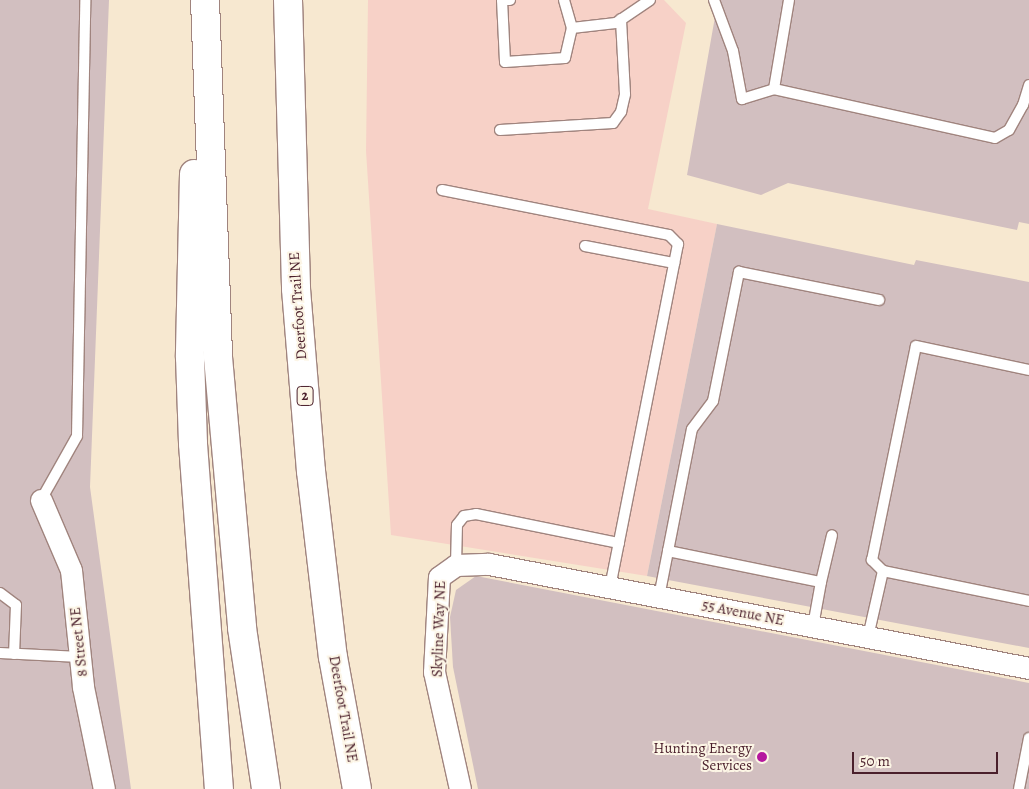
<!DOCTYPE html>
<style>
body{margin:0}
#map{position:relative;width:1029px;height:789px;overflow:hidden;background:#f7e8d0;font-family:Alegreya,serif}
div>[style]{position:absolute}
.built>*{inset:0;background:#f7d1c7}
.industrial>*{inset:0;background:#d2bfc0}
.roads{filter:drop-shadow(1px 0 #a0847e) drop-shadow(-1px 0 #a0847e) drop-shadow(0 1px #a0847e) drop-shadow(0 -1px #a0847e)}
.lane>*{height:10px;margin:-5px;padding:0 5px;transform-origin:5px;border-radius:5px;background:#fff}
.street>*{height:21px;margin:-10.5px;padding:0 10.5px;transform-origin:10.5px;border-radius:10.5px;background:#fff}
.highway>*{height:28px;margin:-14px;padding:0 14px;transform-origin:14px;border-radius:14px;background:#fff}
.dots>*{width:14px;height:14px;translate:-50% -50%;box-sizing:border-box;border:2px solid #fcf5e5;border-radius:50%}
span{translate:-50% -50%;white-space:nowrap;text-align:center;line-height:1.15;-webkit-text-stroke:4px #fcf5e5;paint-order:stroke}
.shield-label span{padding:1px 4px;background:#fcf5e5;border:1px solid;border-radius:4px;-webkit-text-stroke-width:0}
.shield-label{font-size:14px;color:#4a1f2b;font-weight:700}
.street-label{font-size:15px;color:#4a1f2b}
.poi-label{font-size:15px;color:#4a1f2b}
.right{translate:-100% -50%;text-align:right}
.scale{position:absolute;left:852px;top:752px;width:146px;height:22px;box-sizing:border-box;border:2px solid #4a1f2b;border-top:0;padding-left:6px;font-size:15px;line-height:18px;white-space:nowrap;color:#4a1f2b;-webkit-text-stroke:4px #fcf5e5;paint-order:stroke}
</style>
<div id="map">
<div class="built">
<i style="clip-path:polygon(368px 0,664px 0,686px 23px,648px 209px,717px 224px,647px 576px,391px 535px,366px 151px)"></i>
</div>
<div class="industrial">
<i style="clip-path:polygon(0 0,109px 0,90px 487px,131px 789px,0 789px)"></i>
<i style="clip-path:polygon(718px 0,1029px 0,1029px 224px,1019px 222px,1017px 230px,788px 183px,761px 195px,687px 175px)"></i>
<i style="clip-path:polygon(717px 224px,914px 265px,916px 260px,1029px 282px,1029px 648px,647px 576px)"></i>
<i style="clip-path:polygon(476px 576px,1029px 683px,1029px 789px,478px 789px,453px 667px,450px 617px,456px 590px)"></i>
</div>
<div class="roads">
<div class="lane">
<i style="left:510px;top:0;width:8px;rotate:180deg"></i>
<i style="left:502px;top:0;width:62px;rotate:87.2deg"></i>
<i style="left:505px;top:62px;width:60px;rotate:-3.8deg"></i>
<i style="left:565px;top:58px;width:31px;rotate:-77deg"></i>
<i style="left:572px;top:28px;width:29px;rotate:-106deg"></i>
<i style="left:714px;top:0;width:54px;rotate:69.6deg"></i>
<i style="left:733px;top:51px;width:49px;rotate:79.4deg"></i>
<i style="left:742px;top:99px;width:34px;rotate:-17deg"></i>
<i style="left:789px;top:0;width:90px;rotate:99.6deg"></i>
<i style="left:774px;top:89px;width:226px;rotate:12.5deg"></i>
<i style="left:995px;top:138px;width:16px;rotate:-30deg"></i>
<i style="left:1009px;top:130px;width:29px;rotate:-61deg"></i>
<i style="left:1023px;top:105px;width:21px;rotate:-73deg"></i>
<i style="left:572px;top:28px;width:44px;rotate:-6.5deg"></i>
<i style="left:616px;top:23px;width:41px;rotate:-34.1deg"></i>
<i style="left:500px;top:130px;width:113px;rotate:-3.5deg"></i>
<i style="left:613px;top:123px;width:14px;rotate:-54deg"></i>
<i style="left:621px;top:112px;width:18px;rotate:-77deg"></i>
<i style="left:625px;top:94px;width:75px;rotate:-93.1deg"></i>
<i style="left:442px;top:190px;width:231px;rotate:11.2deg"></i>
<i style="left:669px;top:235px;width:13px;rotate:45deg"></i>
<i style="left:678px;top:244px;width:350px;rotate:101.2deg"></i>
<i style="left:585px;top:246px;width:91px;rotate:10.8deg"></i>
<i style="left:41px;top:500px;width:73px;rotate:-60.6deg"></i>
<i style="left:77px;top:436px;width:436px;rotate:-88.9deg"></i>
<i style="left:668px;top:551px;width:124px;rotate:-78.9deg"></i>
<i style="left:692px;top:429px;width:35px;rotate:-53deg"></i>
<i style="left:713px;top:401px;width:132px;rotate:-78.6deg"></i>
<i style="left:739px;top:272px;width:143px;rotate:11.3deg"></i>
<i style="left:456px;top:565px;width:40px;rotate:-88.6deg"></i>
<i style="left:457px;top:525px;width:11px;rotate:-52deg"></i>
<i style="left:464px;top:516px;width:12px;rotate:-9deg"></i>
<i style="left:476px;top:514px;width:146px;rotate:11.5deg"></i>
<i style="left:883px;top:571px;width:149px;rotate:11.6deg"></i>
<i style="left:821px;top:582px;width:48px;rotate:-76.8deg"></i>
<i style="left:0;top:593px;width:20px;rotate:37deg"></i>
<i style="left:16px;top:605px;width:49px;rotate:92.3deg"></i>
<i style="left:659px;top:597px;width:47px;rotate:-78.9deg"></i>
<i style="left:668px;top:551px;width:156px;rotate:11.5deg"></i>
<i style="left:821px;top:582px;width:45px;rotate:100.3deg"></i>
<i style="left:868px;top:637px;width:68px;rotate:-77.2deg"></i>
<i style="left:883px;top:571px;width:16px;rotate:-135deg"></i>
<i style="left:872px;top:560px;width:218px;rotate:-78.4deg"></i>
<i style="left:916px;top:346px;width:116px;rotate:12deg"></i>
<i style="left:0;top:653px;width:80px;rotate:2.9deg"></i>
<i style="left:1019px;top:789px;width:52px;rotate:-78.9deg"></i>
</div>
<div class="street">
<i style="left:41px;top:500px;width:76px;rotate:66.8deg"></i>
<i style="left:71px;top:570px;width:118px;rotate:84.1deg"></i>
<i style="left:83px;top:687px;width:104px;rotate:78.4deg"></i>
<i style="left:460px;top:789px;width:120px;rotate:-102.5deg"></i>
<i style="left:434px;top:672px;width:95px;rotate:-87deg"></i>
<i style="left:439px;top:577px;width:21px;rotate:-35deg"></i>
<i style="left:456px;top:565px;width:33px;rotate:-2deg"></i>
<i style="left:489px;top:564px;width:550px;rotate:10.9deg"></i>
</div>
<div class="highway">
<i style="left:205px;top:0;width:357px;rotate:87.9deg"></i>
<i style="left:218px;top:357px;width:272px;rotate:84.9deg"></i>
<i style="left:242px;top:628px;width:163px;rotate:81.5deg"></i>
<i style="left:288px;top:0;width:289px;rotate:88.4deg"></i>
<i style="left:296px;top:289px;width:183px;rotate:85.3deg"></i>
<i style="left:311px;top:471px;width:187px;rotate:83.3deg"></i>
<i style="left:333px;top:657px;width:134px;rotate:79.7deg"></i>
<i style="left:194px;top:174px;width:183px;rotate:91.3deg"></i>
<i style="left:190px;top:357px;width:87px;rotate:88deg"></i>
<i style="left:193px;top:444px;width:346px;rotate:85.7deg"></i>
</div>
</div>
<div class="dots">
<i style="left:762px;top:757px;background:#b5179e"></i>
</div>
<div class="shield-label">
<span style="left:305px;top:396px">2</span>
</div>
<div class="street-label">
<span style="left:298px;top:306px;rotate:-94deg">Deerfoot Trail NE</span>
<span style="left:743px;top:613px;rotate:11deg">55 Avenue NE</span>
<span style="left:439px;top:629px;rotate:-88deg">Skyline Way NE</span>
<span style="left:79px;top:642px;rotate:-96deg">8 Street NE</span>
<span style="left:343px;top:709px;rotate:80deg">Deerfoot Trail NE</span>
</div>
<div class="poi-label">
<span class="right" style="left:752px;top:757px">Hunting Energy<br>Services</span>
</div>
<div class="scale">50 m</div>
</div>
